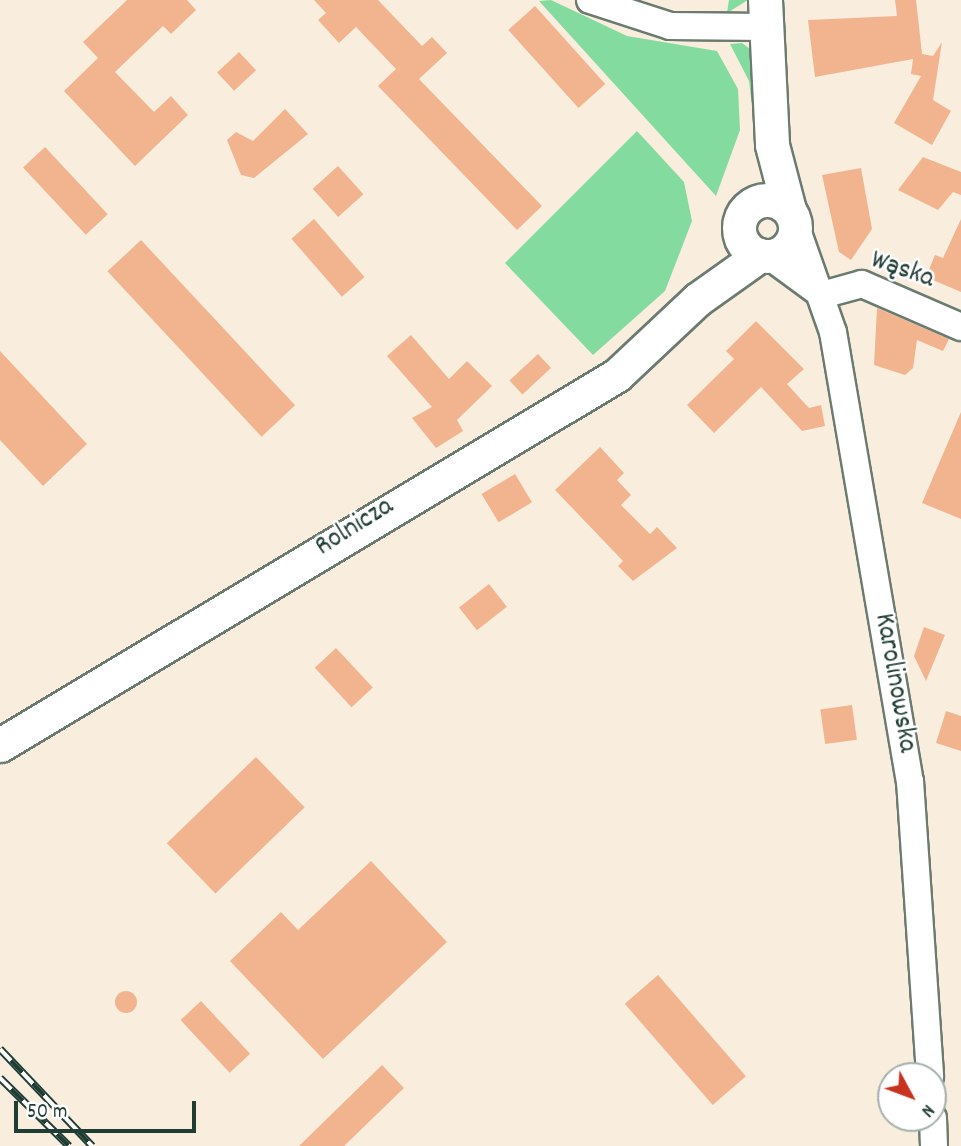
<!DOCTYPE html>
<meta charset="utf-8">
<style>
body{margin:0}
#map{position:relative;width:961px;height:1146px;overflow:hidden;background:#f9eddd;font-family:Dekko,sans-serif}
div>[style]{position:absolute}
.green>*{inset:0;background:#84db9f}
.building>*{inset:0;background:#f2b48f;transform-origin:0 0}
.round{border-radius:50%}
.roads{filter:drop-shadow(2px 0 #6b7b6f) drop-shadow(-2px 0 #6b7b6f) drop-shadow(0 2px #6b7b6f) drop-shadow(0 -2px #6b7b6f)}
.minor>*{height:26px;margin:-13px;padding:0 13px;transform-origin:13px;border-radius:13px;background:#fff}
.tertiary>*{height:33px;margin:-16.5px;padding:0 16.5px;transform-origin:16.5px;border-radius:16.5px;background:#fff}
.tertiary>.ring{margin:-16.5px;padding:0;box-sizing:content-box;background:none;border:33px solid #fff;border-radius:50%}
.rail>*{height:8px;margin-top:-4px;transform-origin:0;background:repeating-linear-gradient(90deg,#fff 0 16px,#1f3d34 0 32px);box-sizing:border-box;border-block:2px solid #1f3d34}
span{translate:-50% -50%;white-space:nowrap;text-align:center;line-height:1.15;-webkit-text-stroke:5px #fff;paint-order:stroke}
.street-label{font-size:28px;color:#1f3d34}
.north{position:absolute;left:877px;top:1062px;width:70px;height:70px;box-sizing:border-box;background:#fff;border:2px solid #a5b1ae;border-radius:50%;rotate:131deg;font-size:19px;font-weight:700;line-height:28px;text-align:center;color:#1f3d34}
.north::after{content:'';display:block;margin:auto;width:24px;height:32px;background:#c8321e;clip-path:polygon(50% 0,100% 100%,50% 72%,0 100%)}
.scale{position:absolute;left:14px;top:1101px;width:182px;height:32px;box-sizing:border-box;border:4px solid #1f3d34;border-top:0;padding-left:9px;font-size:21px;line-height:24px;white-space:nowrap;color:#1f3d34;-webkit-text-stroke:5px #fff;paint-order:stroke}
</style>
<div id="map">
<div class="green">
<i style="clip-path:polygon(551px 0,627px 36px,717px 51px,738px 89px,740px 130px,716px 196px,539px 1px)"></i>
<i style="clip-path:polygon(729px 0,748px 0,727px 13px)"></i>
<i style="clip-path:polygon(742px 43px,754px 52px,759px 123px,754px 123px,749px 81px,730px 44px)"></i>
<i style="clip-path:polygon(637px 131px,684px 182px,692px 221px,665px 291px,593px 355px,505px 263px)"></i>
</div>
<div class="building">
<i style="clip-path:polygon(127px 0,187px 0,196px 10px,171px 34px,163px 26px,115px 72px,154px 112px,171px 96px,188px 115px,135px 166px,64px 91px,98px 58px,83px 42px)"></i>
<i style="clip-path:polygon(314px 0,378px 0,422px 46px,432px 37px,447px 53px,419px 79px,542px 206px,517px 230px,378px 86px,396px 69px,356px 27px,339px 43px,318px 20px,326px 13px)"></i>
<i style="clip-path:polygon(895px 0,916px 0,922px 54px,933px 56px,942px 42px,933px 100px,951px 111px,932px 145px,894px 123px,921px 76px,911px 74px,913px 59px,815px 77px,808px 20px,897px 16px)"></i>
<i style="left:535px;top:6px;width:105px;height:36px;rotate:48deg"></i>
<i style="left:239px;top:52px;width:25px;height:30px;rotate:47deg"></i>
<i style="clip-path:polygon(285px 109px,308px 134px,254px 178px,241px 175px,227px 140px,236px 132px,253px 141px)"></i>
<i style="left:45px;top:147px;width:92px;height:30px;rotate:47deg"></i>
<i style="clip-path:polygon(923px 157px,961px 172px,961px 195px,953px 192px,938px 210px,898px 190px)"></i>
<i style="left:338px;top:166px;width:38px;height:34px;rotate:48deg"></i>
<i style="clip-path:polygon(861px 168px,872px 229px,851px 260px,839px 252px,822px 175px)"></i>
<i style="left:314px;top:219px;width:77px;height:30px;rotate:49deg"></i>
<i style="clip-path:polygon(961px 219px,961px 292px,926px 277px,935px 255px,943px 258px)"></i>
<i style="left:141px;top:240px;width:226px;height:46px;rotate:47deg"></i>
<i style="clip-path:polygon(877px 308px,949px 339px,943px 351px,917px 340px,913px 368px,905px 375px,874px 365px)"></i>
<i style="clip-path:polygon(756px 321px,804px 369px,787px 384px,809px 408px,821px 405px,825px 426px,802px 431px,761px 387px,714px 433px,687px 405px,734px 359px,726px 351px)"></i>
<i style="clip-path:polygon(411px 335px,449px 379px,467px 361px,492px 386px,457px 420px,463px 431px,436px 448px,412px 418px,432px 407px,387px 356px)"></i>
<i style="clip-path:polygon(0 351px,87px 444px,43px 486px,0 440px)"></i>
<i style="left:538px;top:354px;width:19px;height:39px;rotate:47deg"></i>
<i style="clip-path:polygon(961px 412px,961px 519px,922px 503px)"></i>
<i style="clip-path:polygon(600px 447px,624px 473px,617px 480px,631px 495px,621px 505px,650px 534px,657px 527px,677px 548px,633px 581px,618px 566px,623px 561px,555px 490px)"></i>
<i style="left:515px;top:474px;width:33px;height:39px;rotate:59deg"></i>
<i style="left:489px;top:584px;width:29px;height:38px;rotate:52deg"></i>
<i style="clip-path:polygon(924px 627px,945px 635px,926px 681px,914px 656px)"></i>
<i style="left:336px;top:648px;width:54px;height:29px;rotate:47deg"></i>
<i style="left:852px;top:705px;width:35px;height:32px;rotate:82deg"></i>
<i style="clip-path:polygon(946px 711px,961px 716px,961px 751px,936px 743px)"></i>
<i style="left:256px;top:757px;width:70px;height:124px;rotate:46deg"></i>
<i style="clip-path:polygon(371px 861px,447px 942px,323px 1059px,230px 961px,281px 912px,298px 930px)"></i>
<i style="left:658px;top:975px;width:134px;height:44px;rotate:49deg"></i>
<i class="round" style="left:115px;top:991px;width:22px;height:22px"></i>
<i style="left:201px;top:1001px;width:72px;height:28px;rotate:47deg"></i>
<i style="clip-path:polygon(382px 1065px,404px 1088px,344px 1146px,299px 1146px)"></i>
</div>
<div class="roads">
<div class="minor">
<i style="left:590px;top:0;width:84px;rotate:18deg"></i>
<i style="left:670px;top:26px;width:96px;rotate:0.6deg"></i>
<i style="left:796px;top:227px;width:111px;rotate:70.6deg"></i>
<i style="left:833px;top:332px;width:456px;rotate:80.3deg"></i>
<i style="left:910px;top:781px;width:296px;rotate:86.1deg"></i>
<i style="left:769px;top:256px;width:66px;rotate:36.3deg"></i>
<i style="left:822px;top:295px;width:41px;rotate:-15.4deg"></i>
<i style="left:862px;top:284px;width:108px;rotate:23.5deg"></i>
<i style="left:933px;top:1118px;width:28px;rotate:88deg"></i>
</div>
<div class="tertiary">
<i style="left:765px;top:0;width:145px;rotate:87.2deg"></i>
<i style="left:772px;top:145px;width:67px;rotate:75.3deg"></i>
<i class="ring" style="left:739px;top:200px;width:23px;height:23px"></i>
<i style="left:0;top:745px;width:719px;rotate:-30.95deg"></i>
<i style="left:617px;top:375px;width:111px;rotate:-43.2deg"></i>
<i style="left:698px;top:299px;width:76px;rotate:-35.4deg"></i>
</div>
</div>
<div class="rail">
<i style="left:0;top:1049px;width:134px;rotate:46.5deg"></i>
<i style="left:0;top:1078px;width:97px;rotate:44.6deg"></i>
</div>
<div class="street-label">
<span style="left:902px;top:271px;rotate:19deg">Wąska</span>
<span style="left:355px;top:528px;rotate:-32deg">Rolnicza</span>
<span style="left:894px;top:683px;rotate:80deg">Karolinowska</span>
</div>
<div class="north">N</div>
<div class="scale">50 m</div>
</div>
